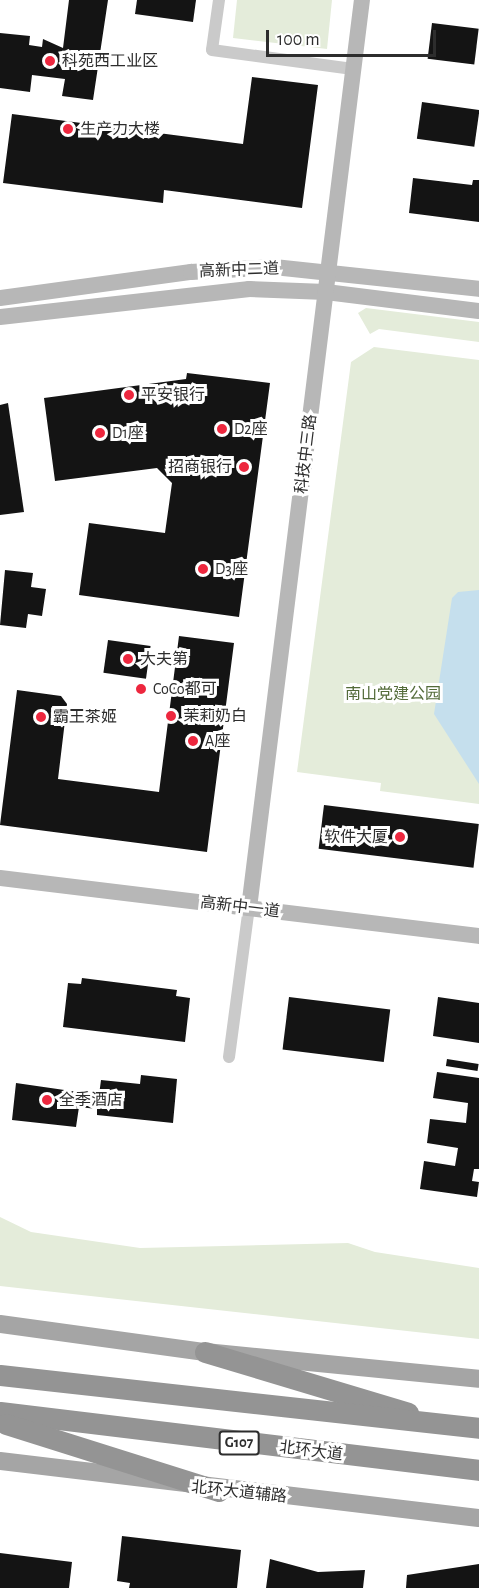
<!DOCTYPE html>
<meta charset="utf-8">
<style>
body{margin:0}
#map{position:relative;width:479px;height:1588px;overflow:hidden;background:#fff;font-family:"Alegreya Sans","Noto Sans SC",sans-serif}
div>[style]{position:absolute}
.green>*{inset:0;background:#e4ecda}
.water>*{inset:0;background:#c5dfed}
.building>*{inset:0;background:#141414;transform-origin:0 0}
.street>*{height:12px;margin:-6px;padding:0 6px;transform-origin:6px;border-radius:6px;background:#cacaca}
.secondary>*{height:16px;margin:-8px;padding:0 8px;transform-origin:8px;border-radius:8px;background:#b7b7b7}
.primary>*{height:18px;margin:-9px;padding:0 9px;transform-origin:9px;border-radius:9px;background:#a5a5a5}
.highway>*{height:21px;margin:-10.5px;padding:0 10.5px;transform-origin:10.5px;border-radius:10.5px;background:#949494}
.dots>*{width:16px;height:16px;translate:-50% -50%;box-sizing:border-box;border:3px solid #fff;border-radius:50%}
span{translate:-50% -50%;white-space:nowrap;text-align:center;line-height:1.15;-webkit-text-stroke:6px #fff;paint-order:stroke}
.shield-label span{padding:2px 4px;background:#fff;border:2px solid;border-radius:4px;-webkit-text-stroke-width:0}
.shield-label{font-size:15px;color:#2d2d2d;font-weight:700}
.poi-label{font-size:16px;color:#2d2d2d}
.left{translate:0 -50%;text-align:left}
.right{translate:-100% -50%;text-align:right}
.street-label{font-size:16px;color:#2d2d2d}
.park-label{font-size:16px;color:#536b39}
.scale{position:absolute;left:266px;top:30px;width:170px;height:27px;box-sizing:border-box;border:3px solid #2d2d2d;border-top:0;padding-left:8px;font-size:18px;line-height:21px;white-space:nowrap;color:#2d2d2d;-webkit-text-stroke:4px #fff;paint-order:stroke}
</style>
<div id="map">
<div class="green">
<i style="clip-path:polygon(237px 0,332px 0,327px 49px,233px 38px)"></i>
<i style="clip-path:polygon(366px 308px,479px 322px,479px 342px,379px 329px,370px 334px,358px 313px)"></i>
<i style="clip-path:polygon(374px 347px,479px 360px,479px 804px,380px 791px,381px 783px,297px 772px,351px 362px)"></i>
<i style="clip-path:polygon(0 1217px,31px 1232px,140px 1248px,348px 1243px,375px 1252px,479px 1268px,479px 1339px,0 1286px)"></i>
</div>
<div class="water">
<i style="clip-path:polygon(479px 590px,479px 784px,434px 714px,452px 598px,458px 592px)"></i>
</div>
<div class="building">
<i style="clip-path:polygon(69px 0,108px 0,93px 100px,62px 96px,65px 79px,32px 75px,30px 92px,0 88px,0 33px,30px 36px,29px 45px,42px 47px,43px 39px,63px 48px)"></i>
<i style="clip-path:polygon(137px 0,196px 0,193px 22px,135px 14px)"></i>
<i style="left:432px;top:23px;width:47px;height:36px;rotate:7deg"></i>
<i style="clip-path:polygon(252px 77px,318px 85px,302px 208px,164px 190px,163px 203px,3px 183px,12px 114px,243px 144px)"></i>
<i style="left:422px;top:102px;width:58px;height:37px;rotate:8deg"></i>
<i style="clip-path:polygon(413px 178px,472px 185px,473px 180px,479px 180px,479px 222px,409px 213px)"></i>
<i style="clip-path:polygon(187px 373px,270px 383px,239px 617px,79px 595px,89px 523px,165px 533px,172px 483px,157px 468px,55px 481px,44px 398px,186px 379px)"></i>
<i style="clip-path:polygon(8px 403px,24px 512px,0 515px,0 405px)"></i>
<i style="clip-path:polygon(5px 570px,33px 573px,31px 587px,46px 589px,42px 616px,28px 614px,26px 628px,0 625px)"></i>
<i style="clip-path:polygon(179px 636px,234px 643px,207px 852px,0 825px,17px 690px,61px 696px,67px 704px,58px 779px,159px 792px)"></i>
<i style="left:108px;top:640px;width:43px;height:33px;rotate:8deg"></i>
<i style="left:324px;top:805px;width:156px;height:44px;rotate:7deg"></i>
<i style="clip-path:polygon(82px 978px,177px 990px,176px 996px,190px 998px,185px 1042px,63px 1027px,68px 983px,81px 984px)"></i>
<i style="left:289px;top:997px;width:102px;height:53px;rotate:7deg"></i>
<i style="clip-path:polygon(438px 997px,479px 1003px,479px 1043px,433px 1036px)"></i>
<i style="left:447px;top:1059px;width:32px;height:7px;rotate:9deg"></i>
<i style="clip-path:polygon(437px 1072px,479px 1078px,479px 1169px,474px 1169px,472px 1181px,479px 1182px,477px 1197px,420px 1189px,424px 1161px,455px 1166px,458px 1148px,427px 1143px,430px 1119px,466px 1123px,468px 1103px,433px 1098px)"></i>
<i style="clip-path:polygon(141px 1075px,177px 1079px,173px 1123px,97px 1115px,97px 1109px,79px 1107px,76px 1127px,12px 1120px,16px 1083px,99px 1095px,101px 1080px,140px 1084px)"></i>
<i style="clip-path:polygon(122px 1536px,241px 1550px,237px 1588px,129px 1588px,130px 1583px,117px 1581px)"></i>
<i style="clip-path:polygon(0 1553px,72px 1562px,69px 1588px,0 1588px)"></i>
<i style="clip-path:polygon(270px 1559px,318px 1572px,365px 1570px,363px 1588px,266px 1588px)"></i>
<i style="clip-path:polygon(479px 1564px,479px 1588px,406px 1588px,407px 1575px)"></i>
</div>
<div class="street">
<i style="left:219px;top:0;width:50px;rotate:98deg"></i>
<i style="left:212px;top:50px;width:142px;rotate:7.7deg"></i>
<i style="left:229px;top:1057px;width:150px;rotate:-82.4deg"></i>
</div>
<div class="secondary">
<i style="left:0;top:298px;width:193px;rotate:-7.8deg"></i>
<i style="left:191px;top:272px;width:83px;rotate:-3.4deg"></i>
<i style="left:274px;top:267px;width:206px;rotate:6.1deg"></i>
<i style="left:0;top:317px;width:251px;rotate:-6.4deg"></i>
<i style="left:249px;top:289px;width:77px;rotate:2.2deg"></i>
<i style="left:326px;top:292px;width:154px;rotate:7.1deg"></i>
<i style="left:0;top:878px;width:482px;rotate:6.9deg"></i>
<i style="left:249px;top:908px;width:915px;rotate:-82.91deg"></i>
</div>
<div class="primary">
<i style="left:0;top:1324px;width:207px;rotate:7.8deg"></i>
<i style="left:205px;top:1352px;width:275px;rotate:5.6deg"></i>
<i style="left:0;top:1461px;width:482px;rotate:6.8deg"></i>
</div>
<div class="highway">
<i style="left:205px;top:1352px;width:212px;rotate:16.7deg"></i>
<i style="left:0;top:1375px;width:482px;rotate:6.3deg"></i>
<i style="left:0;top:1412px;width:482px;rotate:6.9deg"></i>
<i style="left:6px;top:1424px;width:223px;rotate:17.5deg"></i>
</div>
<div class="dots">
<i style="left:50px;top:61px;background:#ed273e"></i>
<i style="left:68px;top:129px;background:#ed273e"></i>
<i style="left:129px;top:395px;background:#ed273e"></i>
<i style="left:222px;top:429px;background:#ed273e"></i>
<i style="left:100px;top:433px;background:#ed273e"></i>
<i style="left:244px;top:467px;background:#ed273e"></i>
<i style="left:203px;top:569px;background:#ed273e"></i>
<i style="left:128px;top:659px;background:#ed273e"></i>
<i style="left:141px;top:689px;background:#ed273e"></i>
<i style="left:171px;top:716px;background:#ed273e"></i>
<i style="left:41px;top:717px;background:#ed273e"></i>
<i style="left:193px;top:741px;background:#ed273e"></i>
<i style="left:400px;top:837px;background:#ed273e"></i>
<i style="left:47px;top:1100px;background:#ed273e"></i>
</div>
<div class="shield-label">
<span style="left:239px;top:1443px">G107</span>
</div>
<div class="poi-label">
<span class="left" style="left:62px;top:61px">科苑西工业区</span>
<span class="left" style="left:80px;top:129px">生产力大楼</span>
<span class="left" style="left:141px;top:395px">平安银行</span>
<span class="left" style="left:234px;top:429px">D2座</span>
<span class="left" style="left:112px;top:433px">D1座</span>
<span class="right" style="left:232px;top:467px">招商银行</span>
<span class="left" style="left:215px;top:569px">D3座</span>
<span class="left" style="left:140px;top:659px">大夫第</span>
<span class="left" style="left:153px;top:689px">CoCo都可</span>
<span class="left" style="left:183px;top:716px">茉莉奶白</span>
<span class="left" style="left:53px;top:717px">霸王茶姬</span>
<span class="left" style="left:205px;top:741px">A座</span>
<span class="right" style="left:388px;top:837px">软件大厦</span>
<span class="left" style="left:59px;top:1100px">全季酒店</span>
</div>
<div class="street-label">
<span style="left:239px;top:270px;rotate:-2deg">高新中二道</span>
<span style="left:306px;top:454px;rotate:-83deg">科技中三路</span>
<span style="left:240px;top:907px;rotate:7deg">高新中一道</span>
<span style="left:311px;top:1451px;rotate:7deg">北环大道</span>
<span style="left:239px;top:1492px;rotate:6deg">北环大道辅路</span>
</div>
<div class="park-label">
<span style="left:393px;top:694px">南山党建公园</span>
</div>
<div class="scale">100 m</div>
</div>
